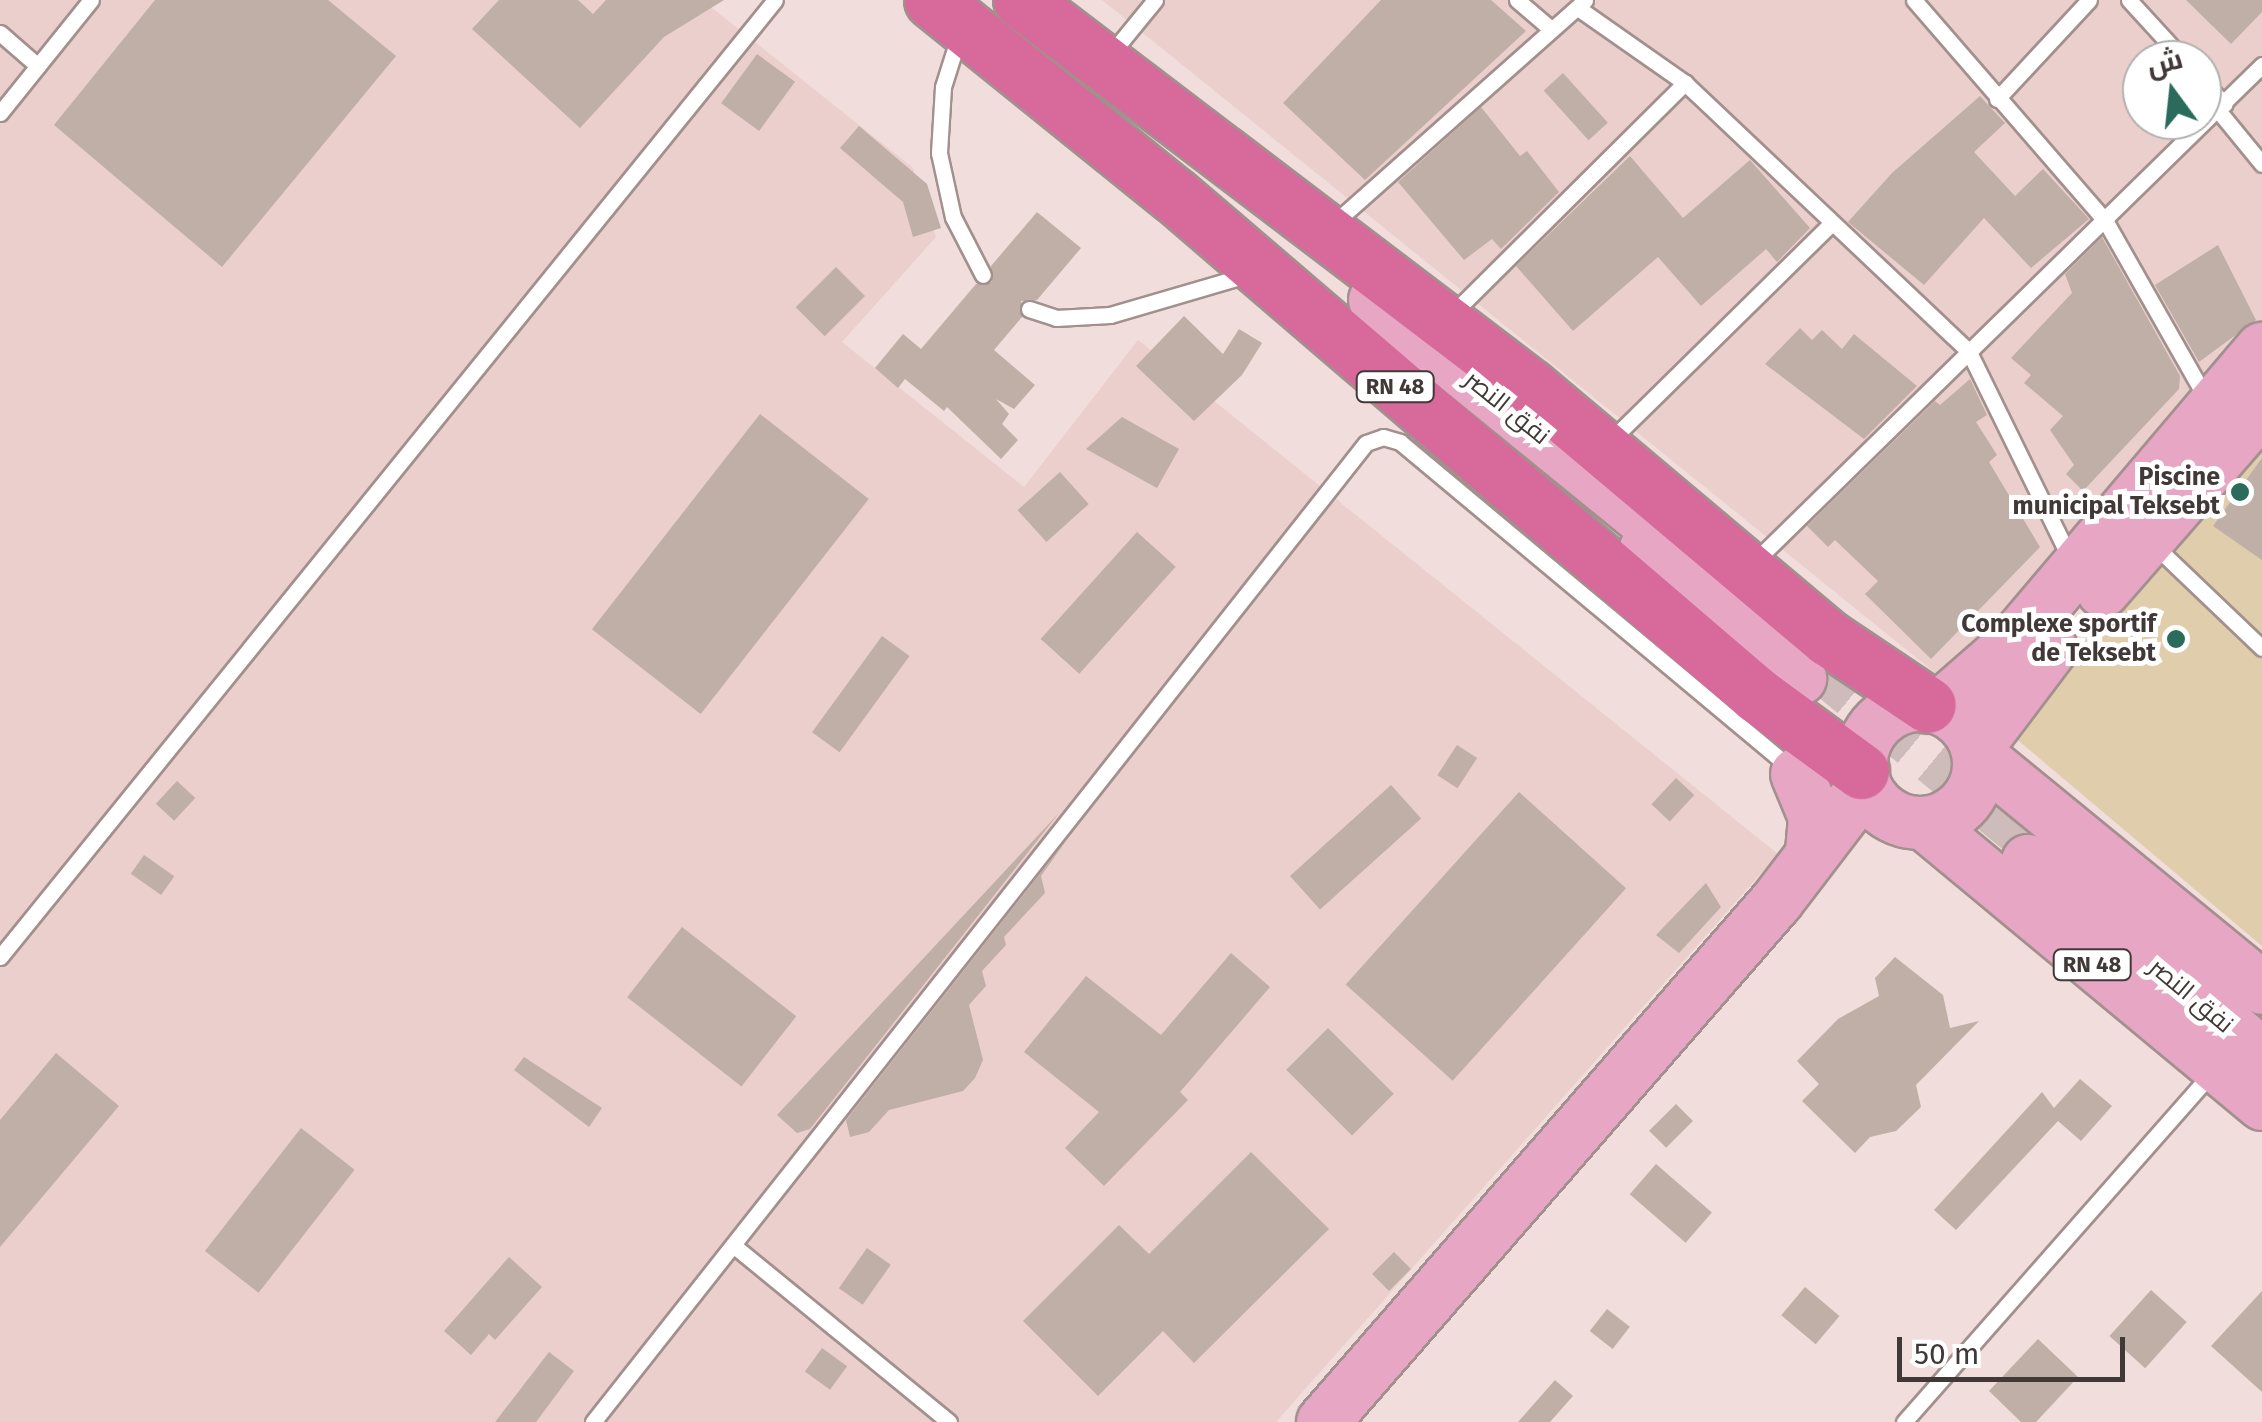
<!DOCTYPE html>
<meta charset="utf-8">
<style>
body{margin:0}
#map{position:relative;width:2262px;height:1422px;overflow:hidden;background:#f1dddb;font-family:"Fira Sans",Cairo,sans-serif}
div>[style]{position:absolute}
.built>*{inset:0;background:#ebcfcc}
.green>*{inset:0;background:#dfcdac}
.building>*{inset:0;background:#bfafa6;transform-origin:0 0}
.primary-tunnel>*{height:52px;margin-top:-26px;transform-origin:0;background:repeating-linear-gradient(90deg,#cebcba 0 52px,transparent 0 78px)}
.roads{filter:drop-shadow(2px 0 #a2908e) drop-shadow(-2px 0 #a2908e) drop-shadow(0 2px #a2908e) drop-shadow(0 -2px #a2908e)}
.lane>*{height:15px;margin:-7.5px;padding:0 7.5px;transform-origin:7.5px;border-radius:7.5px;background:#fff}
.primary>*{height:52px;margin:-26px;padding:0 26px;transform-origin:26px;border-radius:26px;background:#e7a6c3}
.primary>.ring{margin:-26px;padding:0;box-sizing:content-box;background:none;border:52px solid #e7a6c3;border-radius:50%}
.highway>*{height:55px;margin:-27.5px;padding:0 27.5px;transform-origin:27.5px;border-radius:27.5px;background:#d76a9b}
.dots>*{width:28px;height:28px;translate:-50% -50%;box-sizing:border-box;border:5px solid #fff;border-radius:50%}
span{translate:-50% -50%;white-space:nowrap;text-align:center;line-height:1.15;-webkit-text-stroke:10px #fff;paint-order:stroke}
.shield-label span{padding:2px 8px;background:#fff;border:2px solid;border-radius:8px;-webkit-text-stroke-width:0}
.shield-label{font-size:22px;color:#413938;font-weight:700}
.street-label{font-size:25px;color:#413938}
.poi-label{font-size:25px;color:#413938;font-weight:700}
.right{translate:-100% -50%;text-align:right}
.north{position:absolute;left:2122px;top:40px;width:100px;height:100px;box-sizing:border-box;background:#fff;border:2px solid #b3b0af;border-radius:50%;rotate:345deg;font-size:28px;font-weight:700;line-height:40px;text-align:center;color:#413938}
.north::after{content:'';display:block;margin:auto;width:35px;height:45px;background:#2a6b5b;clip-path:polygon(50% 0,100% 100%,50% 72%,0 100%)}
.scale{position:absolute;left:1897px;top:1337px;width:228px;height:45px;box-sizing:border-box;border:5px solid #413938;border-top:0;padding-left:12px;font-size:30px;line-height:35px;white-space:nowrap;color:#413938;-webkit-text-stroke:8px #fff;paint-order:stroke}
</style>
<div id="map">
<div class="built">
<i style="clip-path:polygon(0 0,702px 0,913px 168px,936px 237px,842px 342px,1024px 487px,1138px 340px,1778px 854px,1276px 1422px,0 1422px)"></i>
<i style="clip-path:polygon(evenodd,1102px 0,2262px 0,2262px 325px,1950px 685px,1102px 0,2142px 60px,2202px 60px,2202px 120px,2142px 120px,2142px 60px)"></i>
</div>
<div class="green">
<i style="clip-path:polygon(2262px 438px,2262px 946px,2007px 731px)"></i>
</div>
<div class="building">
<i style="clip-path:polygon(155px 0,328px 0,396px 56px,222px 267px,54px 125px)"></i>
<i style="clip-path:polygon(499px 0,578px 0,593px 14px,606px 0,724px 0,664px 37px,580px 128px,472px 29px)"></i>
<i style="clip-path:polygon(1381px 0,1491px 0,1526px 31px,1365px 180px,1283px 103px)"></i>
<i style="clip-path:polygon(2186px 0,2262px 0,2262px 12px,2231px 44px)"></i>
<i style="left:757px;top:54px;width:47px;height:61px;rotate:36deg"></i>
<i style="left:1563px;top:73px;width:67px;height:26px;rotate:48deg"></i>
<i style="clip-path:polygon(1980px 96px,2005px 123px,1974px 152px,2015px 196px,2043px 169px,2089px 219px,2031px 268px,1984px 218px,1924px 285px,1848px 222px,1892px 173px)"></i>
<i style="clip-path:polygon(1481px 107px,1520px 156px,1527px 151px,1559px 192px,1501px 249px,1492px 239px,1464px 260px,1398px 182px)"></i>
<i style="clip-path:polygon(859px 126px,927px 184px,941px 228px,913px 237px,903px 202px,840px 148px)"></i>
<i style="clip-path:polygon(1630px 156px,1683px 218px,1750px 160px,1810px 228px,1777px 262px,1766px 249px,1701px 306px,1658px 257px,1573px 331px,1516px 266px)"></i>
<i style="clip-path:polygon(1037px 212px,1081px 248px,1037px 300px,1021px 301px,1022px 317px,994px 350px,1035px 385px,1014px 409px,996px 399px,1009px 414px,1002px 424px,1018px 440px,1001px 459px,947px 407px,944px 411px,905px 379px,898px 388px,875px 368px,903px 334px,921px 349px,976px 284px,992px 282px,991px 266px)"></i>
<i style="clip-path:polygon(2102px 237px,2180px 376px,2179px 389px,2083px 491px,2066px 474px,2074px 465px,2050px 430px,2063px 416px,2024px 383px,2031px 375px,2011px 358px,2072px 293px,2065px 274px)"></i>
<i style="clip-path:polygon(2218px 245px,2256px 320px,2199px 362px,2155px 285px)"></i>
<i style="left:836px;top:267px;width:41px;height:57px;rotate:45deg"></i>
<i style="clip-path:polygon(1184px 316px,1223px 354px,1239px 329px,1262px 343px,1242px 375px,1194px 421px,1136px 366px)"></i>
<i style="clip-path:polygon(1800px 328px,1812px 340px,1822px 330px,1842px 349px,1854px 334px,1917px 386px,1864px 439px,1765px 364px)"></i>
<i style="clip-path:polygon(1970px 379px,1987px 415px,1976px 422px,1997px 455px,1989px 462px,2040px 547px,1931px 659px,1865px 594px,1878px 581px,1835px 540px,1828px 547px,1807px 526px,1935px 401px,1940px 405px)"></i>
<i style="left:760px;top:414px;width:138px;height:273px;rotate:38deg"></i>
<i style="clip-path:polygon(1122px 417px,1179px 449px,1157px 488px,1086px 449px)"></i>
<i style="clip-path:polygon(2262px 458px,2262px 560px,2213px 526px)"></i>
<i style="left:1060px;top:472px;width:43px;height:57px;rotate:48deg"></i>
<i style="left:1137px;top:532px;width:52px;height:144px;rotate:42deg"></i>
<i style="left:882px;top:636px;width:34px;height:119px;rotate:36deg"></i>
<i style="left:1457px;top:745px;width:24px;height:36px;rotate:33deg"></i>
<i style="left:1676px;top:778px;width:25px;height:36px;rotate:43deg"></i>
<i style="left:177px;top:781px;width:25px;height:31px;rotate:43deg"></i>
<i style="left:1391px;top:785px;width:45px;height:136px;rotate:48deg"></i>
<i style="left:1519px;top:792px;width:144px;height:259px;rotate:42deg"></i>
<i style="clip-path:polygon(1059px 813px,810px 1129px,797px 1133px,777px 1115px)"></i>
<i style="clip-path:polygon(1066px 841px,1041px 876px,1045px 893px,1004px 937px,1006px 945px,982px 971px,986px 986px,969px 1005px,983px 1060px,975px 1078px,963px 1091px,889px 1110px,869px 1132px,850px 1137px,846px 1120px)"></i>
<i style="left:144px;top:855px;width:37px;height:23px;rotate:35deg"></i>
<i style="clip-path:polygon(1706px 883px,1721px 907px,1679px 953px,1656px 935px)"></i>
<i style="left:682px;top:927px;width:145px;height:89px;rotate:38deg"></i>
<i style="clip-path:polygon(1231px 953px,1270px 987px,1180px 1092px,1188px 1100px,1104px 1186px,1065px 1148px,1099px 1112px,1024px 1052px,1086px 976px,1161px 1035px)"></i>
<i style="clip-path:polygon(1895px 957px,1943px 995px,1950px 1028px,1979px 1021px,1916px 1085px,1921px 1107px,1896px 1131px,1870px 1137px,1855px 1153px,1802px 1101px,1819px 1084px,1797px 1061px,1838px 1019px,1879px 996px,1875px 978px)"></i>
<i style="left:1328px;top:1028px;width:93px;height:59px;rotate:45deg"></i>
<i style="clip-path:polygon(56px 1053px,119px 1106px,0 1247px,0 1120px)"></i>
<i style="clip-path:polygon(524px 1057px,602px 1108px,589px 1127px,514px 1070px)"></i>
<i style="clip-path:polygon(2080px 1079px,2112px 1106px,2081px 1141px,2058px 1121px,1956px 1230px,1934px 1210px,2042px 1092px,2054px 1108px)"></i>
<i style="left:1676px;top:1104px;width:24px;height:38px;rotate:45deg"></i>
<i style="left:301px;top:1128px;width:68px;height:156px;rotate:38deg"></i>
<i style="clip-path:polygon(1251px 1152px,1329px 1229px,1194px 1363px,1163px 1331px,1098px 1396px,1023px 1321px,1119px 1225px,1149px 1254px)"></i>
<i style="left:1656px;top:1164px;width:74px;height:40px;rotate:41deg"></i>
<i style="left:867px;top:1248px;width:29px;height:49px;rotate:35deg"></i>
<i style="left:1394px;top:1252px;width:24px;height:31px;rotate:45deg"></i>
<i style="clip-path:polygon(509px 1257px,542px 1287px,495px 1340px,489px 1334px,471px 1355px,444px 1331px)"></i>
<i style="left:1805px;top:1287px;width:45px;height:37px;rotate:40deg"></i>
<i style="left:2151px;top:1290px;width:48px;height:62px;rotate:42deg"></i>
<i style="clip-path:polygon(2262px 1291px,2262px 1392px,2211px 1346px)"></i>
<i style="left:1607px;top:1309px;width:29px;height:28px;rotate:38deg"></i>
<i style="clip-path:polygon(2038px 1339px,2078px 1377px,2036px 1422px,2021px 1422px,1989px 1391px)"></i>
<i style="left:822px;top:1348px;width:31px;height:29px;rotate:36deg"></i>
<i style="clip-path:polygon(549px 1352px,574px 1371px,536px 1422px,495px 1422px)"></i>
<i style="clip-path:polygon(1555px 1380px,1573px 1396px,1550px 1422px,1518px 1422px)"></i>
</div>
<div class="primary-tunnel">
<i style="left:1814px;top:660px;width:293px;rotate:39.5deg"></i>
</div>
<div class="roads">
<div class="lane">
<i style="left:1517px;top:0;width:45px;rotate:40.5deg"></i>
<i style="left:1914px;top:0;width:294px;rotate:49.1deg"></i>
<i style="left:2106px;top:222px;width:202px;rotate:60.4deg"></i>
<i style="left:2129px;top:0;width:81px;rotate:47.5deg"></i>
<i style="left:1578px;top:8px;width:131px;rotate:35deg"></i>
<i style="left:1685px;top:83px;width:391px;rotate:43.4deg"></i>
<i style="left:1969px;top:352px;width:229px;rotate:63.9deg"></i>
<i style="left:0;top:33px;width:50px;rotate:41deg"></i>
<i style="left:960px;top:33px;width:57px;rotate:107.5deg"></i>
<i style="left:943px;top:87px;width:66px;rotate:93.5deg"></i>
<i style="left:939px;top:153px;width:66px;rotate:77.7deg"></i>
<i style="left:953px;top:217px;width:65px;rotate:62.7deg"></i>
<i style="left:1110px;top:55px;width:71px;rotate:-50.7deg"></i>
<i style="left:2202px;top:80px;width:33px;rotate:47deg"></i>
<i style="left:1997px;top:99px;width:135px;rotate:-47.1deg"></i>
<i style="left:2217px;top:109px;width:71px;rotate:50.7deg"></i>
<i style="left:0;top:113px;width:145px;rotate:-51.2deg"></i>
<i style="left:1333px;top:224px;width:337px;rotate:-41.6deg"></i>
<i style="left:1029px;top:309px;width:28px;rotate:18deg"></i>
<i style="left:1056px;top:318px;width:54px;rotate:-3.2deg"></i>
<i style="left:1110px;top:315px;width:143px;rotate:-16.3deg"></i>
<i style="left:1451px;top:315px;width:330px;rotate:-44.8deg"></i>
<i style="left:1609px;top:442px;width:310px;rotate:-44.5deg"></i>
<i style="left:2152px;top:543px;width:152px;rotate:43.7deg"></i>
<i style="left:1753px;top:563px;width:712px;rotate:-44.37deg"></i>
<i style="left:0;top:957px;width:1231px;rotate:-51deg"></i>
<i style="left:733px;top:1245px;width:279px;rotate:39.3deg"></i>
<i style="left:593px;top:1422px;width:1247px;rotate:-51.71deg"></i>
<i style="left:1366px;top:443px;width:18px;rotate:-19deg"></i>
<i style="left:1383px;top:437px;width:18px;rotate:16deg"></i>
<i style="left:1400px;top:442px;width:512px;rotate:39.85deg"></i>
<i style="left:1904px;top:1422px;width:464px;rotate:-48.6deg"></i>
</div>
<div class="primary">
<i style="left:1375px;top:300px;width:407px;rotate:39.2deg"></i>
<i style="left:1646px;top:548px;width:202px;rotate:40.2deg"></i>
<i style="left:2103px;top:591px;width:242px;rotate:-48.9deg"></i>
<i class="ring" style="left:1861px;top:705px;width:66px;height:66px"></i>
<i style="left:1939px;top:708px;width:93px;rotate:-41.1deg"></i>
<i style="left:2009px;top:647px;width:391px;rotate:-49.7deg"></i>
<i style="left:1977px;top:747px;width:123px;rotate:-52.9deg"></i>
<i style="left:1979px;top:756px;width:366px;rotate:39.3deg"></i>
<i style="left:1797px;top:774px;width:47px;rotate:67.3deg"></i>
<i style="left:1815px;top:817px;width:34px;rotate:95deg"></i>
<i style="left:1924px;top:823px;width:440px;rotate:39.7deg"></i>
<i style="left:2028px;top:861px;width:303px;rotate:39.5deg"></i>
<i style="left:1323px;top:1422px;width:691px;rotate:-48.93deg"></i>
<i style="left:1777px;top:901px;width:145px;rotate:-52.6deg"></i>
</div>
<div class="highway">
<i style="left:932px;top:0;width:311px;rotate:38.9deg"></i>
<i style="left:1174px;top:195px;width:768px;rotate:40.62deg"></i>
<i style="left:1757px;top:695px;width:129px;rotate:36.2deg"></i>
<i style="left:1021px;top:0;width:641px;rotate:37.26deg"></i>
<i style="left:1531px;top:388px;width:388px;rotate:40.1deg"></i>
<i style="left:1828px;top:638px;width:120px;rotate:33.8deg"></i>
</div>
</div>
<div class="dots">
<i style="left:2240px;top:492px;background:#2a6b5b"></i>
<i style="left:2176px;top:639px;background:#2a6b5b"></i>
</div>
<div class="shield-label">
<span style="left:1395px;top:387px">RN 48</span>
<span style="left:2092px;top:965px">RN 48</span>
</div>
<div class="street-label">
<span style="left:1507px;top:408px;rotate:39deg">نفق النصر</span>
<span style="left:2191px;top:996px;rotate:40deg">نفق النصر</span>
</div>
<div class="poi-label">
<span class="right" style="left:2220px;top:492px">Piscine<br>municipal Teksebt</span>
<span class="right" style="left:2156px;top:639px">Complexe sportif<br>de Teksebt</span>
</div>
<div class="north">ش</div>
<div class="scale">50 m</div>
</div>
